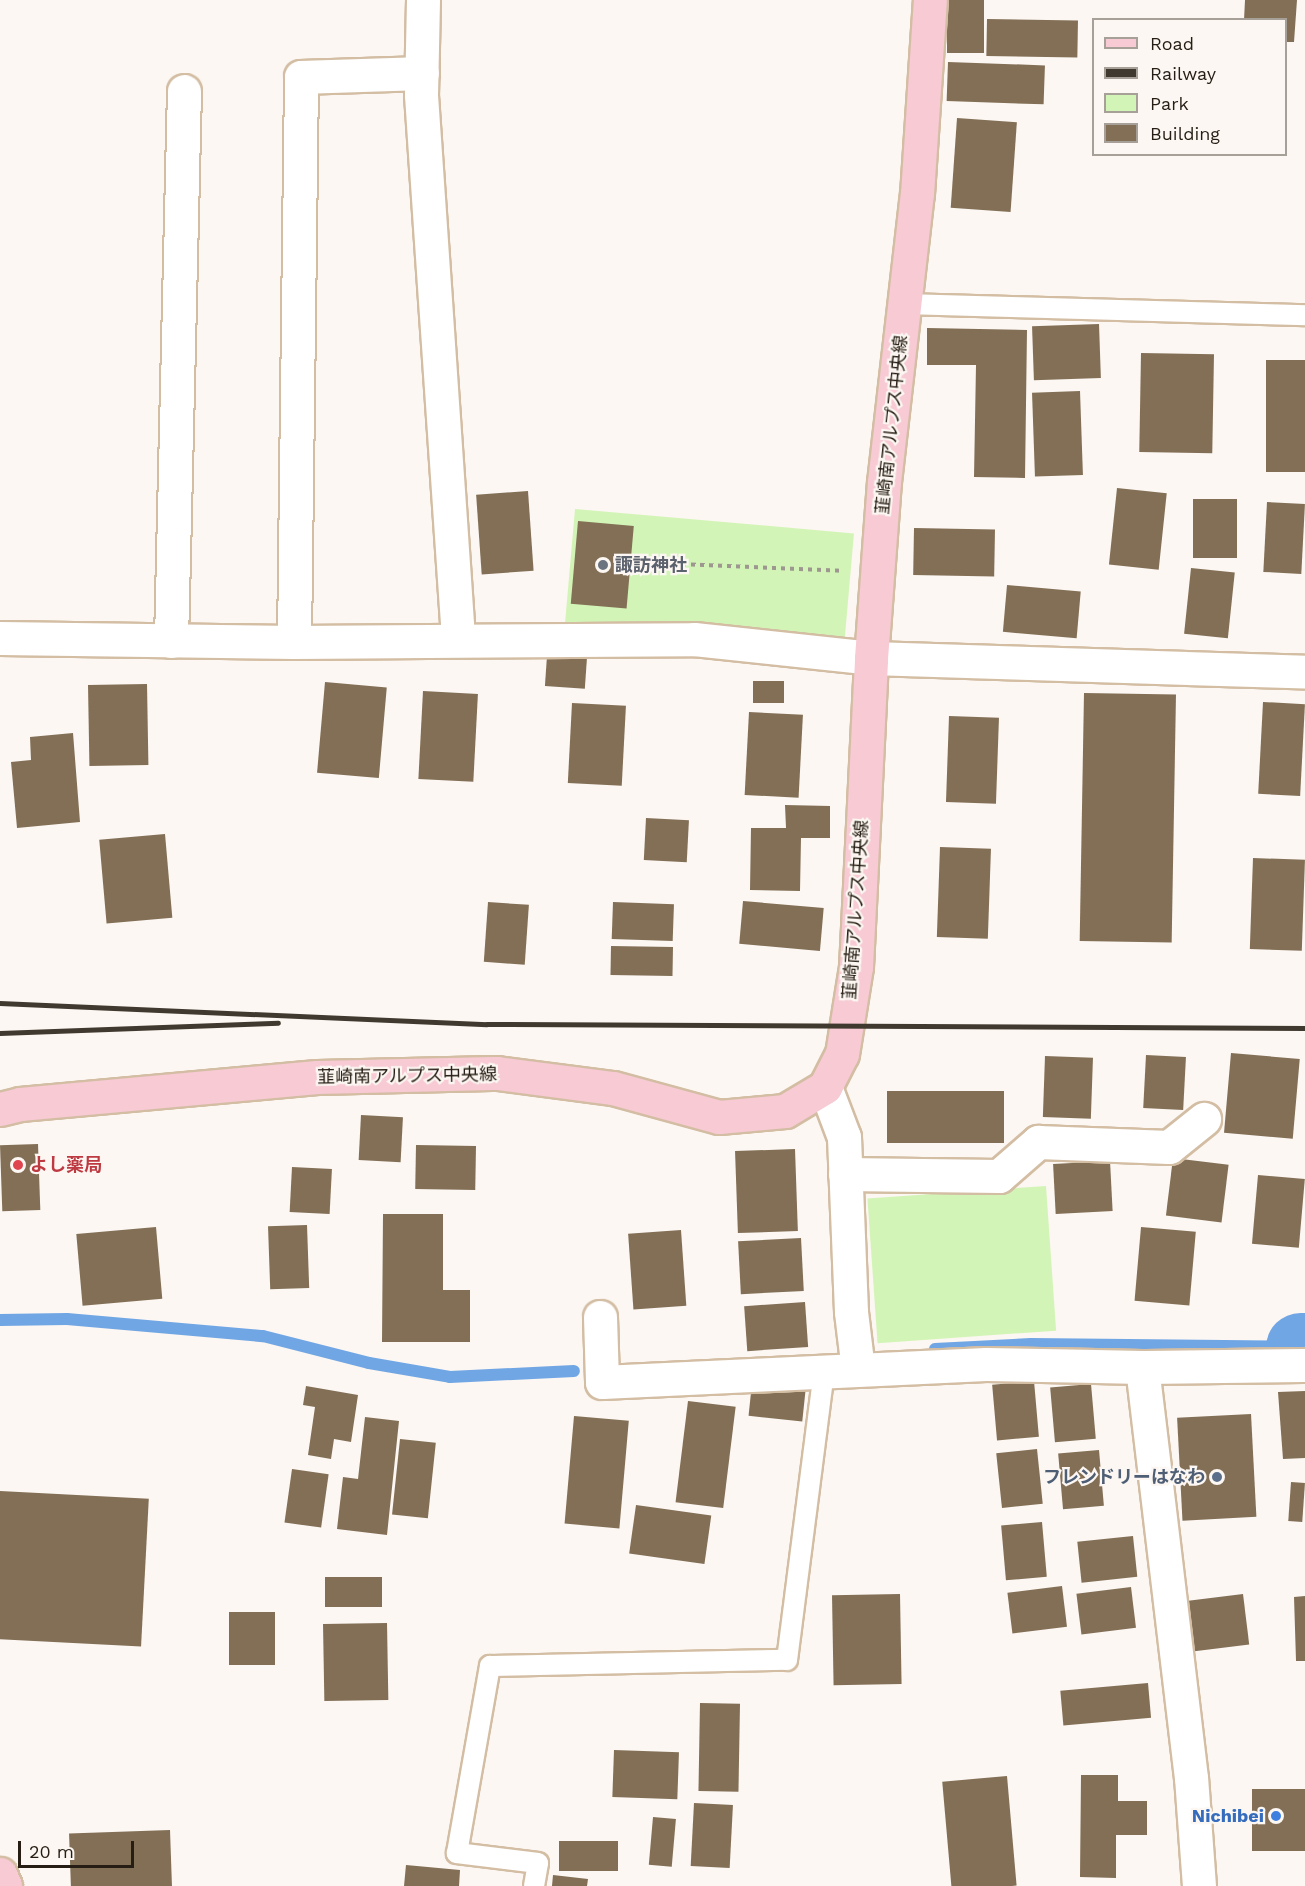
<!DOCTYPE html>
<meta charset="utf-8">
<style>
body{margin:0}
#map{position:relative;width:1305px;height:1886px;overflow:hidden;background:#fcf7f2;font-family:"Work Sans","Noto Sans JP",sans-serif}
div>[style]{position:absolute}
.green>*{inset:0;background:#d3f4b7;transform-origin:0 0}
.stream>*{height:12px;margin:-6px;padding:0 6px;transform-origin:6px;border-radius:6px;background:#71a6e4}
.river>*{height:69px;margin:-34.5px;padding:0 34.5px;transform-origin:34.5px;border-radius:34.5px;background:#71a6e4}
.building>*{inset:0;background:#826f56;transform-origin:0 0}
.path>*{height:4px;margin-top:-2px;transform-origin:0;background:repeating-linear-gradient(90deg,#9d978f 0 4.5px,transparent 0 9px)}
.roads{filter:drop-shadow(2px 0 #d3bda3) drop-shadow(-2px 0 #d3bda3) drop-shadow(0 2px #d3bda3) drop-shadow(0 -2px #d3bda3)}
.service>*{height:20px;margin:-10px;padding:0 10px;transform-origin:10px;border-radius:10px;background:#fff}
.minor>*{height:33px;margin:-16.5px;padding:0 16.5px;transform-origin:16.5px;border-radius:16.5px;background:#fff}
.primary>*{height:33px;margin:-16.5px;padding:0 16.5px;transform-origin:16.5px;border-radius:16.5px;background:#f7cad4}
.rail>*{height:4.5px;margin:-2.25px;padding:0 2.25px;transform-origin:2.25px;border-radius:2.25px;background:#40392f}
.dots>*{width:16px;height:16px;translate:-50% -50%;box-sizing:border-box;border:3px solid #fcf7f2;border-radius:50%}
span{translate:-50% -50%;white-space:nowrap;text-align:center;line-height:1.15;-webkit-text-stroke:4.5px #fcf7f2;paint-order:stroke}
.street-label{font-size:18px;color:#261e14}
.worship-label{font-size:18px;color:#5b616d;font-weight:700}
.left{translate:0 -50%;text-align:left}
.health-label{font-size:18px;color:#be3a42;font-weight:700}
.service-label{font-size:18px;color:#4e5e75;font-weight:700}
.right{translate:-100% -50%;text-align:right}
.shop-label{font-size:18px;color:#366cbe;font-weight:700}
.legend{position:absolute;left:1092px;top:18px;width:195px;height:138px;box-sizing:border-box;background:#fcf7f2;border:2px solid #a6a099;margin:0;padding:8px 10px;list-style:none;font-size:18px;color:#261e14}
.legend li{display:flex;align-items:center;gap:12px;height:30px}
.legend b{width:30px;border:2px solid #a6a099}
.scale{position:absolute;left:18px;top:1841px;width:116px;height:27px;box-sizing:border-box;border:3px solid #261e14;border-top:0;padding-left:8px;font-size:18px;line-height:21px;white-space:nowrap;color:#261e14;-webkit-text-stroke:4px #fcf7f2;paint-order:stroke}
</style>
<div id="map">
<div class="green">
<i style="left:575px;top:509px;width:280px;height:114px;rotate:5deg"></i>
<i style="left:1046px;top:1186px;width:145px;height:179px;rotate:86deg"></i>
</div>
<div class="stream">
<i style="left:0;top:1320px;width:67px;rotate:-0.9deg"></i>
<i style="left:67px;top:1319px;width:197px;rotate:5deg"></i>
<i style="left:263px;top:1336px;width:109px;rotate:14.3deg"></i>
<i style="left:369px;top:1363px;width:82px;rotate:9.8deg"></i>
<i style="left:450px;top:1377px;width:124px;rotate:-2.8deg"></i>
<i style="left:935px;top:1349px;width:96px;rotate:-3deg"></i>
<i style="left:1031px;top:1344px;width:269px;rotate:0.6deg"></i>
<i style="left:1300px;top:1347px;width:7px;rotate:-45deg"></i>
</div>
<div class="river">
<i style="left:1300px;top:1347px;width:5px"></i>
</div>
<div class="building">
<i style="left:947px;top:0;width:37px;height:53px"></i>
<i style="clip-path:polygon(1245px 0,1297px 0,1294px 42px,1286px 42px,1286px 20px,1244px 20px)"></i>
<i style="left:987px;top:19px;width:91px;height:37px;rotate:1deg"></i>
<i style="left:948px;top:62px;width:97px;height:39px;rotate:2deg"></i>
<i style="left:957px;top:118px;width:60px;height:90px;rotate:4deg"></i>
<i style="left:1099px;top:324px;width:54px;height:67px;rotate:88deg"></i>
<i style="clip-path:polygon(927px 328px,1027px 330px,1025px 478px,974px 477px,976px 365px,927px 365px)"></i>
<i style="left:1141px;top:353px;width:73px;height:99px;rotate:1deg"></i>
<i style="left:1266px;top:360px;width:39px;height:112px"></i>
<i style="left:1080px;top:391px;width:84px;height:48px;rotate:88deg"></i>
<i style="left:1117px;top:488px;width:50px;height:77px;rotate:6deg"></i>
<i style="left:528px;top:491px;width:80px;height:52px;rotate:86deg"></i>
<i style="left:1193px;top:499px;width:44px;height:59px"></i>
<i style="left:1267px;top:502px;width:38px;height:70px;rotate:3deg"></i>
<i style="left:578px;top:521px;width:56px;height:83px;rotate:5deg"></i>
<i style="left:914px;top:528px;width:81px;height:47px;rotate:1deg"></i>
<i style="left:1191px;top:568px;width:44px;height:66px;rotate:6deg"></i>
<i style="left:1007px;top:585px;width:74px;height:47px;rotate:5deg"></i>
<i style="left:547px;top:656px;width:40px;height:30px;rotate:4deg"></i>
<i style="left:753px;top:681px;width:31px;height:22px"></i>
<i style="left:325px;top:682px;width:62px;height:91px;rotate:5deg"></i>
<i style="left:147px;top:684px;width:81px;height:59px;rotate:89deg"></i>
<i style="left:423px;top:691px;width:55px;height:88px;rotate:3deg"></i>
<i style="left:1084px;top:693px;width:92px;height:248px;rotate:1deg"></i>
<i style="left:1263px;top:702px;width:42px;height:92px;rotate:3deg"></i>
<i style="left:572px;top:703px;width:54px;height:80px;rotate:3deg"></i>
<i style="left:749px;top:712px;width:54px;height:83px;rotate:3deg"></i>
<i style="left:949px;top:716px;width:50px;height:86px;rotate:2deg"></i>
<i style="clip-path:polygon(73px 733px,80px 822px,17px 828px,11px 762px,31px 760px,30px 737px)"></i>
<i style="clip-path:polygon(785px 805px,830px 806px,830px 838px,801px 838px,800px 891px,750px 890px,751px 828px,786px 828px)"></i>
<i style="left:646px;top:818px;width:43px;height:42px;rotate:3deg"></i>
<i style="left:165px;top:834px;width:84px;height:66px;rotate:85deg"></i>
<i style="left:940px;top:847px;width:51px;height:90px;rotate:2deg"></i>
<i style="left:1253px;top:858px;width:52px;height:91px;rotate:2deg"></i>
<i style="left:743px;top:901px;width:81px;height:43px;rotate:5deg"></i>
<i style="left:488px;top:902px;width:41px;height:60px;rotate:4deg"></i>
<i style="left:613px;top:902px;width:61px;height:37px;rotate:2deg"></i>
<i style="left:611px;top:946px;width:62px;height:29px;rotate:1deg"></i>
<i style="left:1231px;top:1053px;width:69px;height:80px;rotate:5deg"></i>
<i style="left:1146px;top:1055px;width:40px;height:53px;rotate:3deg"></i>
<i style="left:1045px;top:1056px;width:48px;height:61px;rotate:2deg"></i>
<i style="left:1004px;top:1091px;width:52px;height:117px;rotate:90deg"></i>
<i style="left:361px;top:1115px;width:42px;height:45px;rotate:3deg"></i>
<i style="left:38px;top:1144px;width:66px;height:38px;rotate:88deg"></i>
<i style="left:416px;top:1145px;width:60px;height:44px;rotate:1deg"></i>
<i style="left:795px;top:1149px;width:82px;height:60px;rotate:88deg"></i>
<i style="left:1173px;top:1158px;width:56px;height:58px;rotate:7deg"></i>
<i style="left:1110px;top:1161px;width:50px;height:57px;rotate:87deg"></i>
<i style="left:292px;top:1167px;width:40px;height:45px;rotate:3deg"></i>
<i style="left:1258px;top:1175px;width:47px;height:69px;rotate:5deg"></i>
<i style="clip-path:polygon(383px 1214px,443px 1214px,443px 1290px,470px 1290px,470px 1342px,382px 1342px)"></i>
<i style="left:307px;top:1225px;width:63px;height:39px;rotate:88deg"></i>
<i style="left:156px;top:1227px;width:72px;height:80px;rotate:85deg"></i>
<i style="left:1141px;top:1227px;width:55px;height:74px;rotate:5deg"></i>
<i style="left:681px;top:1230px;width:76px;height:53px;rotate:86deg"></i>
<i style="left:801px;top:1238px;width:53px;height:63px;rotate:87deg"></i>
<i style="left:805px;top:1302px;width:45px;height:61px;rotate:86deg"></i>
<i style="left:1034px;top:1381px;width:56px;height:42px;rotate:85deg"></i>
<i style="left:752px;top:1383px;width:54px;height:33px;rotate:6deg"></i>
<i style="left:1091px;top:1384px;width:55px;height:41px;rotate:85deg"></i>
<i style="clip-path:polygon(306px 1386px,358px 1395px,351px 1442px,334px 1439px,331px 1459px,308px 1455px,315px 1407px,303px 1405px)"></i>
<i style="clip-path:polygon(1305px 1391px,1305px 1458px,1283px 1459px,1278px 1392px)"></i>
<i style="left:688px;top:1401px;width:48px;height:102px;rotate:7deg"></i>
<i style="left:1251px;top:1414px;width:103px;height:74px;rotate:87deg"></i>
<i style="left:574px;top:1416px;width:55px;height:108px;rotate:5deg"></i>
<i style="clip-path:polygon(365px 1417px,399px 1421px,387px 1535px,337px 1529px,343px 1477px,358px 1479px)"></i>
<i style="left:400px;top:1439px;width:36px;height:76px;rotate:6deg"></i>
<i style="left:1037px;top:1449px;width:55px;height:41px;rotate:84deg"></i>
<i style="left:1099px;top:1450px;width:56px;height:41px;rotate:85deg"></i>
<i style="left:292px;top:1469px;width:37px;height:54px;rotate:8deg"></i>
<i style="left:1291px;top:1482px;width:14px;height:39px;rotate:4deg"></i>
<i style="left:0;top:1491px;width:149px;height:148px;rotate:3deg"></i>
<i style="left:636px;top:1505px;width:76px;height:49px;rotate:8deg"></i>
<i style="left:1042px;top:1522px;width:55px;height:41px;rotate:85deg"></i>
<i style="left:1133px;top:1536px;width:41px;height:56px;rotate:84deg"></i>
<i style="left:325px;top:1577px;width:57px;height:30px"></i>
<i style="left:1062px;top:1586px;width:41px;height:55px;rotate:83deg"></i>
<i style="left:1131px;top:1587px;width:41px;height:55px;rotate:83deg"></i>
<i style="left:900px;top:1594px;width:90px;height:68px;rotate:89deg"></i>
<i style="left:1243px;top:1594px;width:51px;height:55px;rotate:83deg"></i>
<i style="clip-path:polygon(1305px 1596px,1305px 1661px,1296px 1661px,1294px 1597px)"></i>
<i style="left:229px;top:1612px;width:46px;height:53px"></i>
<i style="left:387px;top:1623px;width:77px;height:64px;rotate:89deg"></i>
<i style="left:1148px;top:1683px;width:35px;height:88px;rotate:85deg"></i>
<i style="left:700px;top:1703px;width:40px;height:88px;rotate:1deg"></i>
<i style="left:614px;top:1750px;width:65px;height:47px;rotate:2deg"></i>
<i style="clip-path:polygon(1081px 1775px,1118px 1775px,1118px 1801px,1147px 1801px,1147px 1835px,1116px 1835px,1116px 1878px,1080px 1877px)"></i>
<i style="left:1007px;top:1776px;width:110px;height:65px;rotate:85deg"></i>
<i style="left:1305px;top:1789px;width:62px;height:53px;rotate:90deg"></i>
<i style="left:694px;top:1803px;width:39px;height:63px;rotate:3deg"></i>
<i style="left:653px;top:1817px;width:23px;height:48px;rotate:5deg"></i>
<i style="left:170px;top:1830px;width:56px;height:101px;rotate:88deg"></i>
<i style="left:559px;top:1841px;width:59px;height:30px"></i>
<i style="clip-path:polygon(406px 1865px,460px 1870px,459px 1886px,404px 1886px)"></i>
<i style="clip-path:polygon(553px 1875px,588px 1879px,587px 1886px,552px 1886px)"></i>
</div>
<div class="path">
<i style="left:655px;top:563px;width:187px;rotate:2.4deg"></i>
</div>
<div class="roads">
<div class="service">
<i style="left:905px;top:304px;width:400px;rotate:1.6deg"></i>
<i style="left:534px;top:1886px;width:23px;rotate:-80deg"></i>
<i style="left:538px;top:1863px;width:82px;rotate:-173deg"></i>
<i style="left:457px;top:1853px;width:190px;rotate:-80deg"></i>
<i style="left:490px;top:1666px;width:297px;rotate:-1.2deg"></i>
<i style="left:787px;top:1660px;width:290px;rotate:-82.7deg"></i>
</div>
<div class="minor">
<i style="left:423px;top:0;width:95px;rotate:91.2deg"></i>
<i style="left:421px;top:95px;width:544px;rotate:86.1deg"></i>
<i style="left:0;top:638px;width:294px;rotate:0.8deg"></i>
<i style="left:294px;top:642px;width:400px;rotate:-0.4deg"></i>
<i style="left:694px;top:639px;width:178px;rotate:6.1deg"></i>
<i style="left:871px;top:658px;width:434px;rotate:1.8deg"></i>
<i style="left:171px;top:641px;width:550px;rotate:-88.65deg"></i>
<i style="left:294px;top:642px;width:565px;rotate:-89.29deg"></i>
<i style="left:301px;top:77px;width:121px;rotate:-1.9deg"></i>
<i style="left:825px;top:1087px;width:53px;rotate:69.2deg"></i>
<i style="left:844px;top:1137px;width:175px;rotate:87.7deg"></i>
<i style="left:851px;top:1312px;width:58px;rotate:83.1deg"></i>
<i style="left:845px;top:1174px;width:154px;rotate:0.7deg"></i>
<i style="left:999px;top:1176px;width:52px;rotate:-41.1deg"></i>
<i style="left:1038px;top:1142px;width:131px;rotate:2.2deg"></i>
<i style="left:1169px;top:1147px;width:45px;rotate:-38.7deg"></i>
<i style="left:600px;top:1317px;width:65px;rotate:88.2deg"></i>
<i style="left:602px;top:1382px;width:384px;rotate:-2.7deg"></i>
<i style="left:986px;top:1364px;width:156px;rotate:1.1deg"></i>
<i style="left:1199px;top:1886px;width:108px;rotate:-94.2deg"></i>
<i style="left:1191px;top:1778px;width:414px;rotate:-96.8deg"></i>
<i style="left:1142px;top:1367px;width:163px;rotate:-0.7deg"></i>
</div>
<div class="primary">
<i style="left:0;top:1109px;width:21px;rotate:-14deg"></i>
<i style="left:20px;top:1104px;width:298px;rotate:-5.2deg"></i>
<i style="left:317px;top:1077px;width:180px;rotate:-1.3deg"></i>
<i style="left:497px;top:1073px;width:117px;rotate:7.4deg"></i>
<i style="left:613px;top:1088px;width:110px;rotate:15.3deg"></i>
<i style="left:719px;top:1117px;width:66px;rotate:-5.2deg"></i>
<i style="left:785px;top:1111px;width:47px;rotate:-31deg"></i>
<i style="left:825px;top:1087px;width:37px;rotate:-63deg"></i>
<i style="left:842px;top:1054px;width:88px;rotate:-80.9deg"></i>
<i style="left:856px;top:967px;width:309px;rotate:-87.2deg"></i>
<i style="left:871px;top:658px;width:176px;rotate:-85.8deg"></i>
<i style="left:884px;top:482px;width:290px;rotate:-83.5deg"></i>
<i style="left:917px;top:194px;width:194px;rotate:-86.2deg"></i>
<i style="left:0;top:1874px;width:13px;rotate:67deg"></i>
</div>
</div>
<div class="rail">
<i style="left:0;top:1003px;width:487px;rotate:2.5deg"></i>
<i style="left:487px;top:1024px;width:818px;rotate:0.28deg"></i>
<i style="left:0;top:1033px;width:278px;rotate:-2.1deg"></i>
</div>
<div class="dots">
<i style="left:603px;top:565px;background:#6b7280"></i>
<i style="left:18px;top:1165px;background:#e0444e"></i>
<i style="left:1217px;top:1477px;background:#5c6f8a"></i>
<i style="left:1276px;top:1816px;background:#3f7fe0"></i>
</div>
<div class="street-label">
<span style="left:892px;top:425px;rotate:-84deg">韮崎南アルプス中央線</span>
<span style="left:856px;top:910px;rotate:-86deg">韮崎南アルプス中央線</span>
<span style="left:407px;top:1076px;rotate:-1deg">韮崎南アルプス中央線</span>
</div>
<div class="worship-label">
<span class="left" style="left:615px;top:565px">諏訪神社</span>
</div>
<div class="health-label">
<span class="left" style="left:30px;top:1165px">よし薬局</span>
</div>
<div class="service-label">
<span class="right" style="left:1205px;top:1477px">フレンドリーはなわ</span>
</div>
<div class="shop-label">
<span class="right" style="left:1264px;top:1816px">Nichibei</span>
</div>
<ul class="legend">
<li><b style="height:8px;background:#f7cad4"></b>Road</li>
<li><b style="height:8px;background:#40392f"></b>Railway</li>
<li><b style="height:16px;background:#d3f4b7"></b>Park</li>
<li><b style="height:16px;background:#826f56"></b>Building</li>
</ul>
<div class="scale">20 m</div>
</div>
